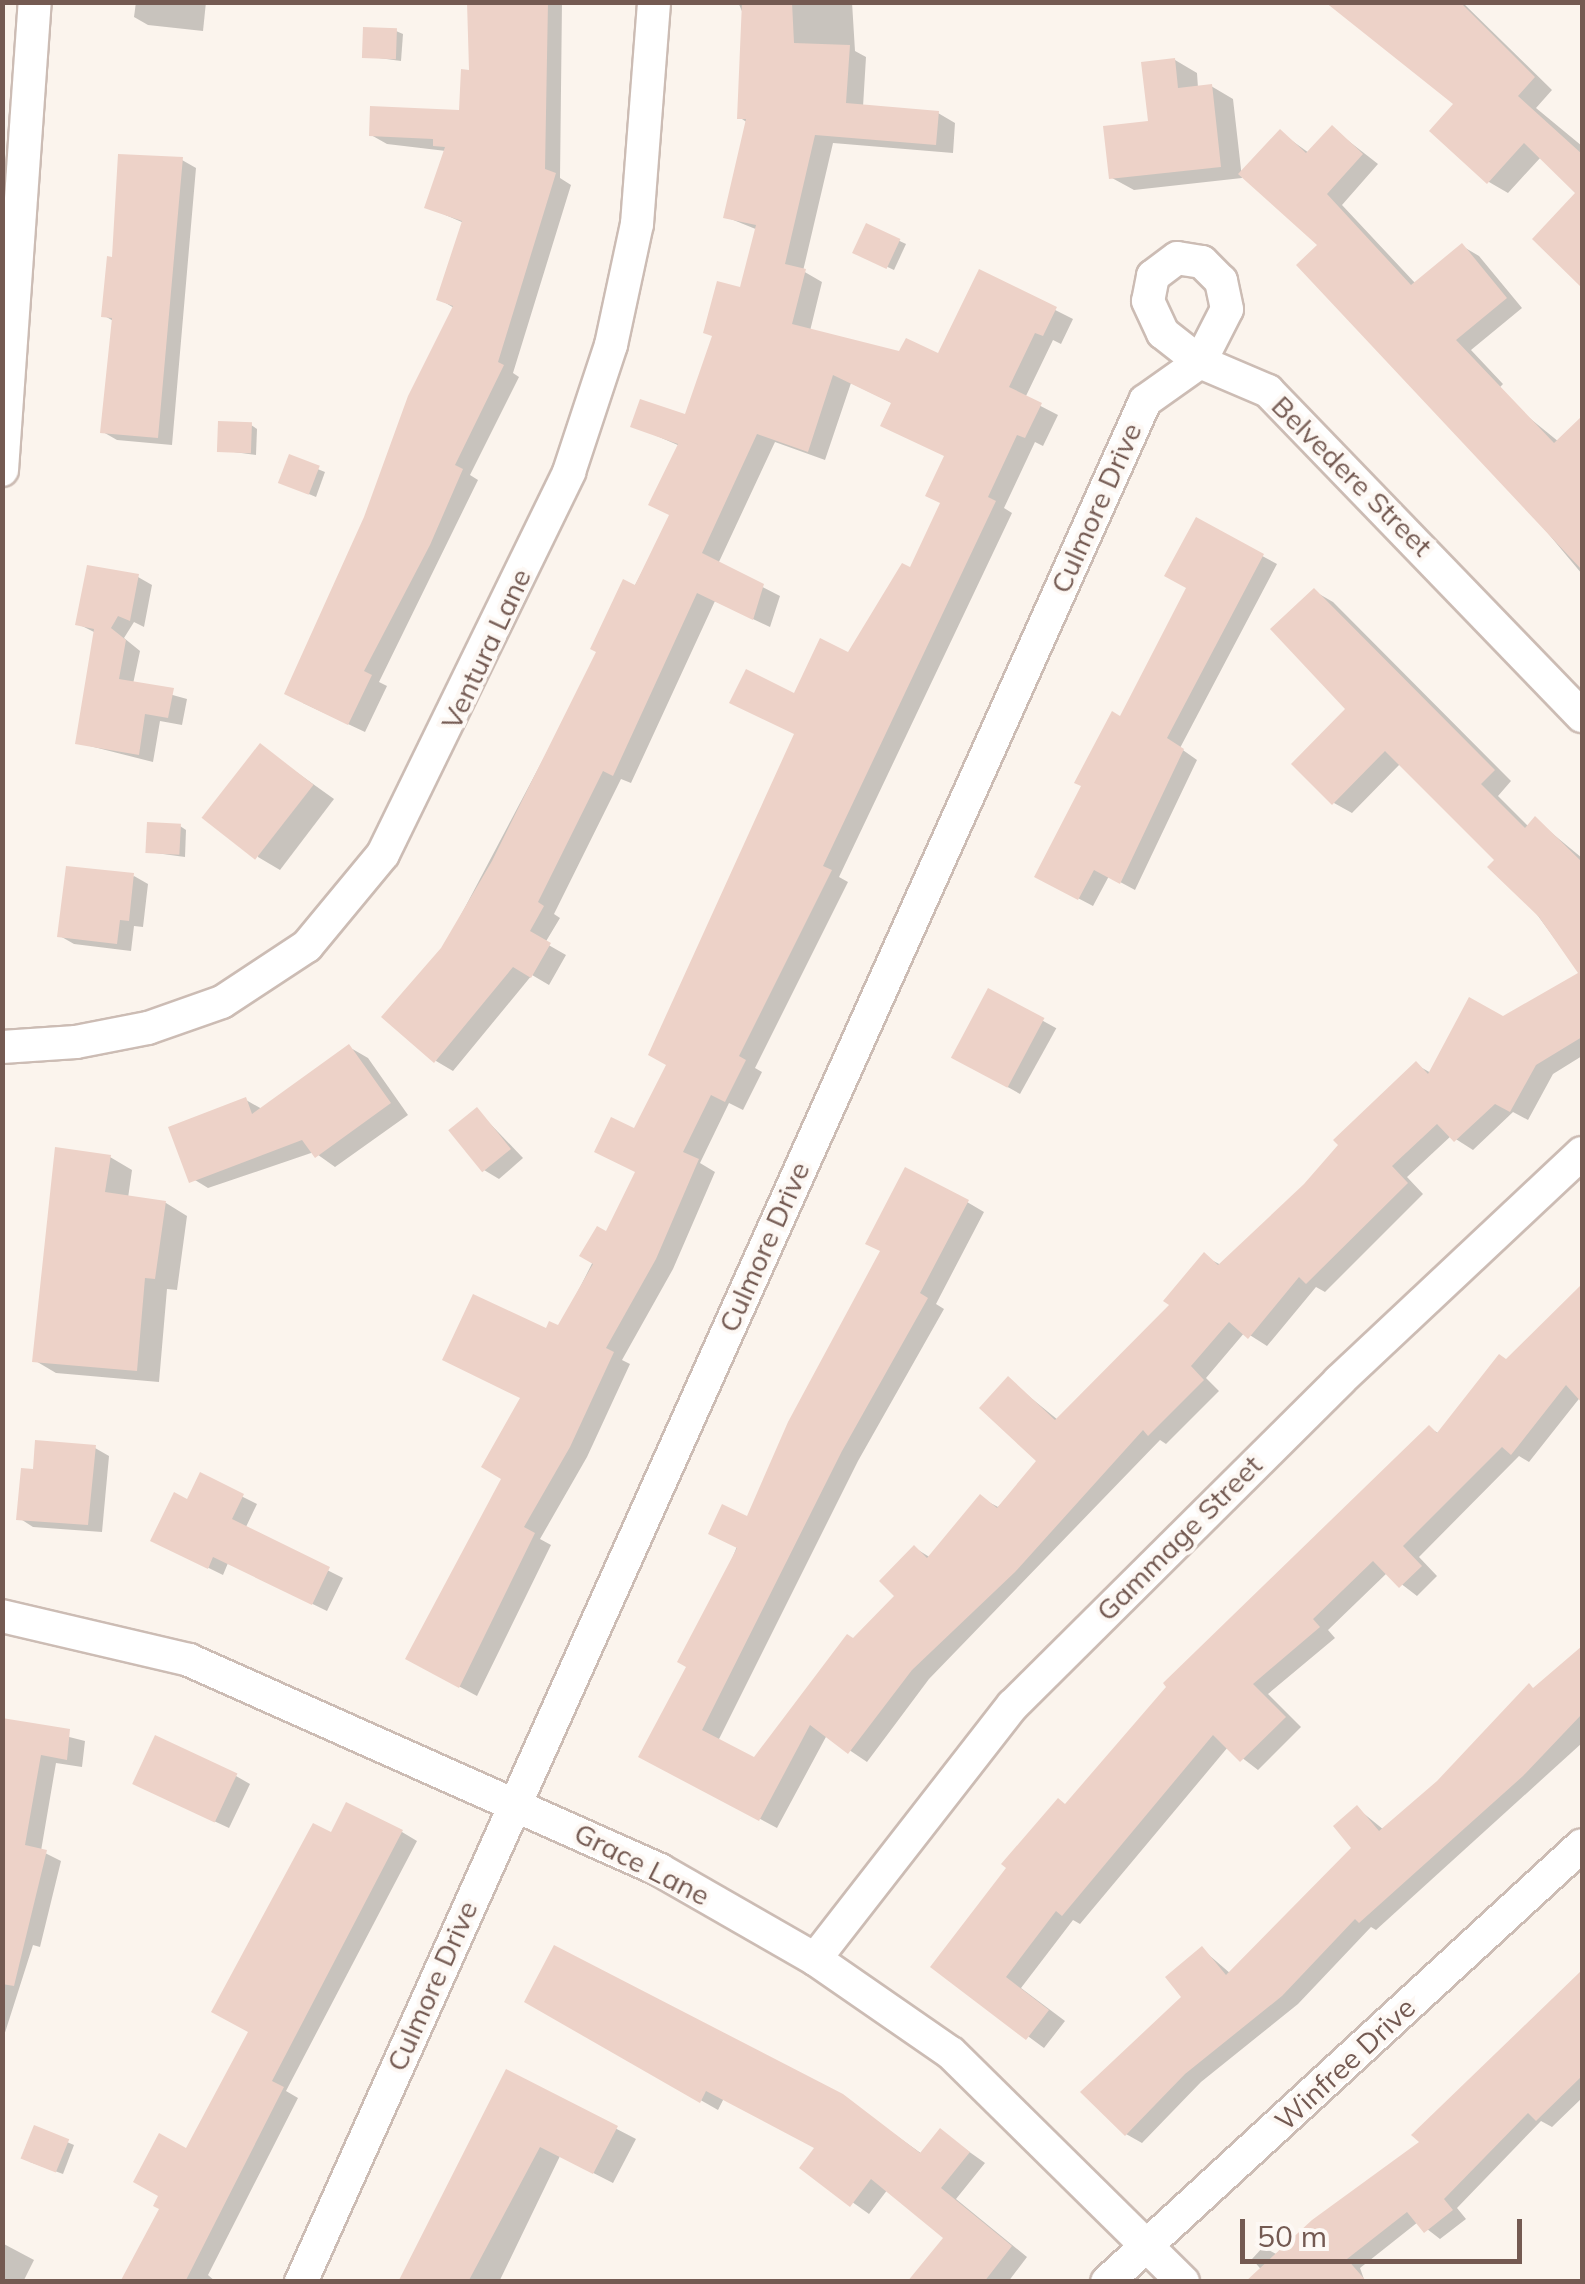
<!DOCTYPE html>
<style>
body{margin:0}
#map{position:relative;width:1585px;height:2284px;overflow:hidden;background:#fbf4ed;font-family:Mulish,sans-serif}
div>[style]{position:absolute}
.shadow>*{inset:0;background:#0003;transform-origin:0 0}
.building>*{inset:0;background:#edd2c8;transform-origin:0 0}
.roads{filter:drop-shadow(2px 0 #ccbcb4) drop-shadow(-2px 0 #ccbcb4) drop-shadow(0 2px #ccbcb4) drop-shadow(0 -2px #ccbcb4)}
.street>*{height:32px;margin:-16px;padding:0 16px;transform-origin:16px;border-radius:16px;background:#fff}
span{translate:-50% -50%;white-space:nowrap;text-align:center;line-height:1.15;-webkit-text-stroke:8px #fdf8f4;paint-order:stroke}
.street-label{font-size:28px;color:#745a52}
.frame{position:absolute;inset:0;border:5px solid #745a52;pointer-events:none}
.scale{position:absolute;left:1240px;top:2219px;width:282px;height:45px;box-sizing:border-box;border:5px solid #745a52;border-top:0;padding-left:12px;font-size:30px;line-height:35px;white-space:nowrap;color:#745a52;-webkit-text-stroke:8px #fdf8f4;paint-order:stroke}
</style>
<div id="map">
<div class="shadow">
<i style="clip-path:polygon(136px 2px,206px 2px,203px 31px,148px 25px,134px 17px)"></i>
<i style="clip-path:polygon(469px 2px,562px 2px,560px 178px,571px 185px,513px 373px,519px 377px,470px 475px,478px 480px,379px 682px,387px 686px,365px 732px,303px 703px,366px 518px,454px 308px,439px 299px,464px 223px,427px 207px,446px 151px,387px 144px,371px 135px,461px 112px,472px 73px)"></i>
<i style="clip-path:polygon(738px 2px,852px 2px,855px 51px,866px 57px,863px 107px,938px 113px,955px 123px,953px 153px,833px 143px,803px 271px,822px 282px,810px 331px,901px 354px,939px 357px,980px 272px,1073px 319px,1061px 344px,1053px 340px,1025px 398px,1058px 415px,1043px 446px,1035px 442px,1004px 508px,1012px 513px,839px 877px,848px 882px,755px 1068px,762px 1072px,743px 1110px,729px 1103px,700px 1163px,715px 1172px,673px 1269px,622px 1360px,630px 1364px,587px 1457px,540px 1539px,551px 1545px,477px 1696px,425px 1668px,504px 1478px,547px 1331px,559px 1329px,638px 1172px,636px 1131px,669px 1065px,796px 735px,796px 696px,849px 655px,911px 570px,943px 503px,947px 457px,894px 404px,851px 383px,825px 460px,775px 442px,718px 564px,780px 596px,770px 627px,715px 601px,631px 783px,621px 779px,554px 914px,560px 918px,545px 943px,566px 955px,549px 985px,532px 975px,453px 1071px,436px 1061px,443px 949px,672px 515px,680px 446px,634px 426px,687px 417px,742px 290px,758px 230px,726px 217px,748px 123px,739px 117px,744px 16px)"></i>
<i style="clip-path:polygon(1354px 2px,1462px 2px,1552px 90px,1536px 108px,1582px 146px,1582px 282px,1579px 193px,1541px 157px,1508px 193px,1489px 182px,1432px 131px,1456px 104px)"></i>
<i style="clip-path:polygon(396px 31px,403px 34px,401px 61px,364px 56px)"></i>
<i style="clip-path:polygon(1175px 60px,1197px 73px,1198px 88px,1211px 86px,1233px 99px,1242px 178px,1134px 190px,1112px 178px,1151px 123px)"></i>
<i style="clip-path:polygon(1332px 128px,1378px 164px,1342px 205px,1416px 284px,1462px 246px,1479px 256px,1522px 308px,1471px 350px,1503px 384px,1462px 426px,1321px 245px,1280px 132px,1309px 153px)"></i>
<i style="clip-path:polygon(182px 160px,196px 168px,172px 445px,117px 440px,103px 432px,115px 322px,103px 315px,115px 260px)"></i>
<i style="clip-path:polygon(868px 226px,906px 244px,894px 270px,862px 255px)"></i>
<i style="clip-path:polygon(1522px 412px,1559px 442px,1582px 419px,1582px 574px,1480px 452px)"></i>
<i style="clip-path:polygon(251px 425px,257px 429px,256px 455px,219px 450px)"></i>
<i style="clip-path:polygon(290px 458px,325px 472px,316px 497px,287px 485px)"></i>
<i style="clip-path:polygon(1197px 521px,1277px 564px,1180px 748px,1197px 760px,1135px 890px,1109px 876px,1093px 906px,1051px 884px,1121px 719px,1189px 588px)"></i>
<i style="clip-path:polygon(138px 577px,152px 585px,144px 627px,134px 622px,124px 638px,140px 651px,133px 684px,187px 699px,182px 725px,160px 721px,153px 762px,78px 743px,96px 633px,78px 624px)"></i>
<i style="clip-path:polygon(1314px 591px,1333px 602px,1511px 781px,1498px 796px,1529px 827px,1536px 820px,1582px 858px,1582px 976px,1497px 860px,1401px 763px,1352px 813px,1334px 803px,1349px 709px)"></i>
<i style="clip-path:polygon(260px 746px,334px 799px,280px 870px,258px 857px)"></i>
<i style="clip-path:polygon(180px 826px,186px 830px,185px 857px,148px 852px)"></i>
<i style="clip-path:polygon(134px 876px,148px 884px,143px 927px,134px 926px,131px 951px,74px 944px,60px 936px)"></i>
<i style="left:989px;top:991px;width:77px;height:75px;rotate:29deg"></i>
<i style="clip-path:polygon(1578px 995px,1582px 1056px,1553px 1074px,1528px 1120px,1513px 1112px,1473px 1150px,1451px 1136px,1407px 1177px,1423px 1194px,1325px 1292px,1316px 1287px,1267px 1346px,1245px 1332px,1206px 1378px,1219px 1391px,1166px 1444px,1160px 1440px,929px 1679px,867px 1762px,827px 1735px,777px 1828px,659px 1765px,689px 1666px,748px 1519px,967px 1202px,984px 1212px,936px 1304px,944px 1309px,858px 1461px,718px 1741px,755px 1760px,898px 1596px,915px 1548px,931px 1558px,981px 1498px,998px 1507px,1040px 1461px,1009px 1380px,1058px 1420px,1173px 1305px,1204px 1256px,1221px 1265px,1306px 1185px,1417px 1065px,1431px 1073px,1503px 1018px)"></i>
<i style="clip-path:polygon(349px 1047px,368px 1058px,408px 1115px,335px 1167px,314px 1152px,208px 1188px,190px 1177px,246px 1100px,262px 1109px)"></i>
<i style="clip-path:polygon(477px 1110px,523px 1158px,499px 1179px,484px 1170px)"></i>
<i style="clip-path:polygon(110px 1157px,132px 1170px,128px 1198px,166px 1203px,187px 1216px,177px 1290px,167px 1289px,159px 1382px,56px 1373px,34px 1360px)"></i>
<i style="clip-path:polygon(1582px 1290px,1582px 1395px,1529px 1462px,1519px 1456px,1419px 1557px,1437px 1576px,1417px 1596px,1387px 1573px,1328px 1630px,1335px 1638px,1268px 1694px,1301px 1727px,1258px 1770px,1228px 1747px,1080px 1924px,1073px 1920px,1021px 1988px,1065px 2021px,1044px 2048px,934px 1967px,1067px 1806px,1429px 1428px,1440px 1434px)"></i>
<i style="clip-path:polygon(95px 1448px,109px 1456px,102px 1532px,33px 1527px,19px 1518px,35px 1471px)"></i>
<i style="clip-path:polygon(201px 1476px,257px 1504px,245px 1529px,343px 1578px,327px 1611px,228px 1563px,223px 1575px,168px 1548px)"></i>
<i style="clip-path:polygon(1582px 1652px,1582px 1743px,1376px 1930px,1371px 1927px,1298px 2004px,1201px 2082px,1142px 2143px,1126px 2134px,1202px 1949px,1231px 1974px,1355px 1848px,1357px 1808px,1384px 1830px)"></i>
<i style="clip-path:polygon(2px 1720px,85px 1741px,82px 1767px,56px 1763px,41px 1851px,61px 1861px,40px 1947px,33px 1945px,2px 2042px)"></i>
<i style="clip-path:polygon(236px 1776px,250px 1784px,229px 1828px,149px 1791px)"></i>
<i style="clip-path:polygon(402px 1832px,417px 1841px,286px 2091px,298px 2098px,208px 2275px,216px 2282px,123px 2282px,251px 2031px,332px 1835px)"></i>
<i style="clip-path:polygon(1576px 1980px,1582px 1981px,1582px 2098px,1552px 2127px,1541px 2121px,1457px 2208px,1466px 2219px,1440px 2239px,1418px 2222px,1360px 2268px,1365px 2282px,1272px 2282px,1252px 2259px,1263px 2247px,1278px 2255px,1422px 2142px,1414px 2135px)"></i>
<i style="clip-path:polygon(527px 2001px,841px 2096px,922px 2154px,940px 2131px,985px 2163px,956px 2199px,1027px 2257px,1008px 2282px,910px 2282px,946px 2238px,888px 2189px,869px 2214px,803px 2167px,817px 2148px,724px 2098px,718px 2110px)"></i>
<i style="clip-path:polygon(507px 2072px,636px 2139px,613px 2183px,560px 2156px,499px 2282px,401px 2282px)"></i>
<i style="clip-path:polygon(36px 2129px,74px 2145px,63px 2174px,30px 2162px)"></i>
<i style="clip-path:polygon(2px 2243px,34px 2260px,23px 2282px,2px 2279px)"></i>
</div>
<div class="building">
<i style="clip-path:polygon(467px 2px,548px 2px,545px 169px,556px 173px,498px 362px,504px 365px,455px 465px,463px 469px,430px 545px,364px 671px,372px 675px,348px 725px,284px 694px,364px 517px,408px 396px,453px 306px,436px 300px,462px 221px,424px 208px,445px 147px,433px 146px,433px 139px,369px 136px,370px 106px,459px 110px,461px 69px,469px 70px)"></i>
<i style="clip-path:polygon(742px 2px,792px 2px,794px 43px,850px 45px,846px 103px,939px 111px,936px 145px,815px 135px,785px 264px,806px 269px,792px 324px,899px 351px,906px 338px,938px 353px,979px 269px,1057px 307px,1043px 336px,1035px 333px,1009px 387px,1042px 403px,1025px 438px,1017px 435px,988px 497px,996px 501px,823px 866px,832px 870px,739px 1056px,746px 1060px,725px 1102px,711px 1095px,683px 1152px,699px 1159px,656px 1259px,606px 1348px,614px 1352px,570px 1447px,524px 1527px,535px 1533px,459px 1688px,405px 1659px,501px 1479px,481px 1467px,520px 1398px,442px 1360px,473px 1294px,546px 1328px,549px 1321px,558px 1325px,593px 1264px,579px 1256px,597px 1226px,606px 1231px,635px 1172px,594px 1152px,611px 1117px,634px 1128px,666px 1065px,648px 1055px,794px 734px,729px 703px,746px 669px,794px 693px,820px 638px,848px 652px,902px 563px,910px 567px,940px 503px,925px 496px,944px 456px,880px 426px,891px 403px,833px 375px,808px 452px,757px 434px,702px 553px,764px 584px,753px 620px,697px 593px,613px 776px,603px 771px,538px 902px,544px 906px,530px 931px,551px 943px,531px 978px,513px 967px,434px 1063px,381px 1017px,441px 948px,492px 861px,596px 652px,590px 649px,623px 579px,635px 585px,669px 515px,648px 505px,678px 444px,630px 427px,640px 399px,685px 414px,712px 336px,703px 333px,717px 281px,740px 287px,756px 225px,723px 218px,746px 119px,737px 119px)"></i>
<i style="clip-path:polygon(1325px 2px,1460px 2px,1535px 77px,1518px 96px,1582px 154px,1582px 288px,1532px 239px,1575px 193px,1524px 143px,1487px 184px,1429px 131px,1453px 104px)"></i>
<i style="left:363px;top:27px;width:34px;height:31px;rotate:2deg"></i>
<i style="clip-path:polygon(1175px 58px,1178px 88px,1212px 84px,1221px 167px,1109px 179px,1103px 126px,1148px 121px,1141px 62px)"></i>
<i style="clip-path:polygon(1332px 125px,1363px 154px,1327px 194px,1411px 285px,1462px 243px,1507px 298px,1456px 340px,1554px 443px,1582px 416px,1582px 570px,1296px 265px,1317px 245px,1238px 174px,1280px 129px,1306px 153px)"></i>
<i style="clip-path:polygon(118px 154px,183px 157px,158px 438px,100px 433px,112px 318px,101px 317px,107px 256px,112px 257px)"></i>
<i style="left:866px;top:223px;width:38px;height:33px;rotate:25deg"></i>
<i style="left:218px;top:421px;width:34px;height:31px;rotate:2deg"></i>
<i style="left:289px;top:454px;width:33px;height:31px;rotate:21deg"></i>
<i style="clip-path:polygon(1196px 517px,1264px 554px,1167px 738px,1184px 749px,1120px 884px,1094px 870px,1078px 900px,1034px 877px,1081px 786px,1074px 783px,1112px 711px,1120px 716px,1186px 588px,1164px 576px)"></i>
<i style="clip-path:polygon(87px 565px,139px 574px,130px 621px,118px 616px,111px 628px,126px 640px,119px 679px,174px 688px,168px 718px,145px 714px,139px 755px,75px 744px,94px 629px,75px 625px)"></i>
<i style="clip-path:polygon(1314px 588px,1495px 770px,1481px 784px,1525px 828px,1535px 816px,1582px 862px,1582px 1037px,1536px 1065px,1510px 1112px,1495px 1104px,1454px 1142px,1437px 1124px,1392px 1166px,1408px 1183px,1306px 1284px,1299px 1277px,1248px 1339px,1229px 1322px,1191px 1366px,1204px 1380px,1148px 1436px,1143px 1430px,1015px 1572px,912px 1670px,848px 1754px,810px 1725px,759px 1821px,638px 1757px,686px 1667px,677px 1662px,737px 1548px,708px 1534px,722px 1504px,747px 1516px,788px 1422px,880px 1251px,865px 1244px,905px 1167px,969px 1200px,920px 1293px,928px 1298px,842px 1451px,702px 1730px,754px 1757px,847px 1634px,853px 1638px,894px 1596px,879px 1581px,914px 1545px,927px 1558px,980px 1494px,997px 1508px,1036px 1461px,979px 1408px,1008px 1376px,1055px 1420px,1169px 1305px,1163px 1301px,1204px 1252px,1218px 1265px,1304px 1184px,1338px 1145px,1333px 1140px,1416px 1061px,1428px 1074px,1469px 997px,1503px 1016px,1578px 973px,1539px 917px,1487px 867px,1494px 860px,1385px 751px,1332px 805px,1291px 764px,1345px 709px,1270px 629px)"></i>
<i style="left:260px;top:743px;width:68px;height:95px;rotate:38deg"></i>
<i style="left:147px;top:822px;width:34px;height:31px;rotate:3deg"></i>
<i style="clip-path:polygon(66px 866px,134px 873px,129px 921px,120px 920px,117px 944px,57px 937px)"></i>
<i style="left:988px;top:988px;width:64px;height:79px;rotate:28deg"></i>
<i style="clip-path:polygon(349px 1044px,391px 1103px,315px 1158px,302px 1140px,189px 1183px,168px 1127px,246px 1097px,252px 1114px)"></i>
<i style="left:477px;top:1107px;width:54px;height:37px;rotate:51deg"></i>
<i style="clip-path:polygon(55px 1147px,111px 1155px,105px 1192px,166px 1201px,155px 1279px,145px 1278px,137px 1371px,32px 1362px)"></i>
<i style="clip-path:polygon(1582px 1284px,1582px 1403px,1566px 1385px,1511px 1455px,1502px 1447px,1403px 1546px,1422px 1566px,1399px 1588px,1373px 1561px,1313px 1619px,1320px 1627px,1253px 1684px,1286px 1717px,1240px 1762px,1213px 1735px,1062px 1916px,1056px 1911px,1006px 1977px,1049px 2010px,1026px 2040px,930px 1967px,1006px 1868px,1001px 1864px,1058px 1798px,1065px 1804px,1166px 1687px,1163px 1683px,1429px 1425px,1437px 1433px,1499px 1354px,1506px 1359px)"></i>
<i style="clip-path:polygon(35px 1440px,96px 1445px,88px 1525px,16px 1520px,21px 1468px,33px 1469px)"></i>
<i style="clip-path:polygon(200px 1472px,244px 1494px,232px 1519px,330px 1567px,312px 1605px,213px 1557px,208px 1569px,150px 1541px,174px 1492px,187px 1499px)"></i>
<i style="clip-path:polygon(1582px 1646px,1582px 1714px,1523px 1776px,1359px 1923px,1355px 1919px,1282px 1996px,1185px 2074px,1125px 2136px,1080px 2092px,1181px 1997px,1165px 1977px,1202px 1946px,1226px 1975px,1351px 1848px,1333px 1826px,1357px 1805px,1379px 1831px,1437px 1781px,1529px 1683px,1533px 1688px)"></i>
<i style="clip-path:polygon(2px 1718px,70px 1729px,67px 1760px,41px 1755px,25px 1845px,47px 1850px,14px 1986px,2px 1984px)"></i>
<i style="left:155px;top:1735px;width:91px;height:54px;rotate:25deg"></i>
<i style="clip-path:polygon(346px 1802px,403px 1830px,272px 2081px,284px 2087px,185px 2282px,120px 2282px,159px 2209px,153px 2206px,158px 2196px,133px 2182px,159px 2133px,186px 2148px,248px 2032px,211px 2012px,313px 1823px,331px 1832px)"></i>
<i style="clip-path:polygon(554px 1945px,843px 2094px,920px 2153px,940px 2128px,970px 2152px,941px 2188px,1012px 2246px,984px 2282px,907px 2282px,943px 2238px,871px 2179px,850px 2207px,799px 2168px,814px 2148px,706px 2091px,700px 2103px,524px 2002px)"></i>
<i style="clip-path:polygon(1582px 1970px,1582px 2076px,1536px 2121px,1528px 2113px,1444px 2199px,1453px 2210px,1424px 2233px,1407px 2212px,1347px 2259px,1367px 2282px,1245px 2282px,1312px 2220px,1419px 2142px,1411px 2135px)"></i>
<i style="clip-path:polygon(506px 2069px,618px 2126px,593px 2174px,540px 2147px,468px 2282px,398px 2282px)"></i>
<i style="left:34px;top:2125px;width:38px;height:36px;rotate:22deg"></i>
</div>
<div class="roads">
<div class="street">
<i style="left:2px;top:470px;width:469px;rotate:-86deg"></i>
<i style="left:2px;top:1047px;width:74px;rotate:-3.9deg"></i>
<i style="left:76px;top:1042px;width:73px;rotate:-11deg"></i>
<i style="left:148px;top:1028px;width:78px;rotate:-19.4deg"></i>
<i style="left:222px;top:1002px;width:102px;rotate:-33.4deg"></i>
<i style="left:307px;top:946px;width:119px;rotate:-50.4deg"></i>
<i style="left:383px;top:854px;width:425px;rotate:-64deg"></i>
<i style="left:569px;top:472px;width:134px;rotate:-71.7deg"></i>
<i style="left:611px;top:345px;width:124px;rotate:-77.9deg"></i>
<i style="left:637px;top:224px;width:223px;rotate:-85.6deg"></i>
<i style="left:2px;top:1616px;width:192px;rotate:13.2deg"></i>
<i style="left:189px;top:1660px;width:516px;rotate:24.03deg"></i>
<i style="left:660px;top:1870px;width:179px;rotate:29.9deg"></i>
<i style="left:815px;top:1959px;width:165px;rotate:34.7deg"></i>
<i style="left:951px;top:2053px;width:326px;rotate:44.6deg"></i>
<i style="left:815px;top:1959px;width:322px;rotate:-52.1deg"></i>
<i style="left:1013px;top:1705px;width:460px;rotate:-44.8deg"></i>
<i style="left:1339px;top:1381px;width:333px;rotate:-43.2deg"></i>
<i style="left:301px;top:2282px;width:2062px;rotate:-65.83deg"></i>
<i style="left:1145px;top:401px;width:67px;rotate:-35.3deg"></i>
<i style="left:1200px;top:362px;width:59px;rotate:-63deg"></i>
<i style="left:1227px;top:309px;width:29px;rotate:-102deg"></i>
<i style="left:1221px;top:281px;width:27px;rotate:-135deg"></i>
<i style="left:1202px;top:262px;width:25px;rotate:-171deg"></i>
<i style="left:1177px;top:258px;width:30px;rotate:143deg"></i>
<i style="left:1153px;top:276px;width:25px;rotate:101deg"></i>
<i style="left:1148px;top:301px;width:35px;rotate:65deg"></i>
<i style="left:1163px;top:333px;width:47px;rotate:38.1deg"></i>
<i style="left:1200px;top:362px;width:74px;rotate:23.1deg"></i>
<i style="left:1268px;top:391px;width:452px;rotate:46deg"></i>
<i style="left:1107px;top:2282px;width:645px;rotate:-42.61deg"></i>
</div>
</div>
<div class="street-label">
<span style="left:1352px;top:476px;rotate:45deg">Belvedere Street</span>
<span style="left:1096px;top:508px;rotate:-66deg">Culmore Drive</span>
<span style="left:486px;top:649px;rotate:-65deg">Ventura Lane</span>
<span style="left:764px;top:1247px;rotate:-66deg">Culmore Drive</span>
<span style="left:1179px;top:1538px;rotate:-45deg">Gammage Street</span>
<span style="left:642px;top:1864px;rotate:27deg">Grace Lane</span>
<span style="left:432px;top:1986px;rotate:-66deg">Culmore Drive</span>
<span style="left:1345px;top:2064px;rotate:-43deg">Winfree Drive</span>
</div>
<div class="frame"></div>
<div class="scale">50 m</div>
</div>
